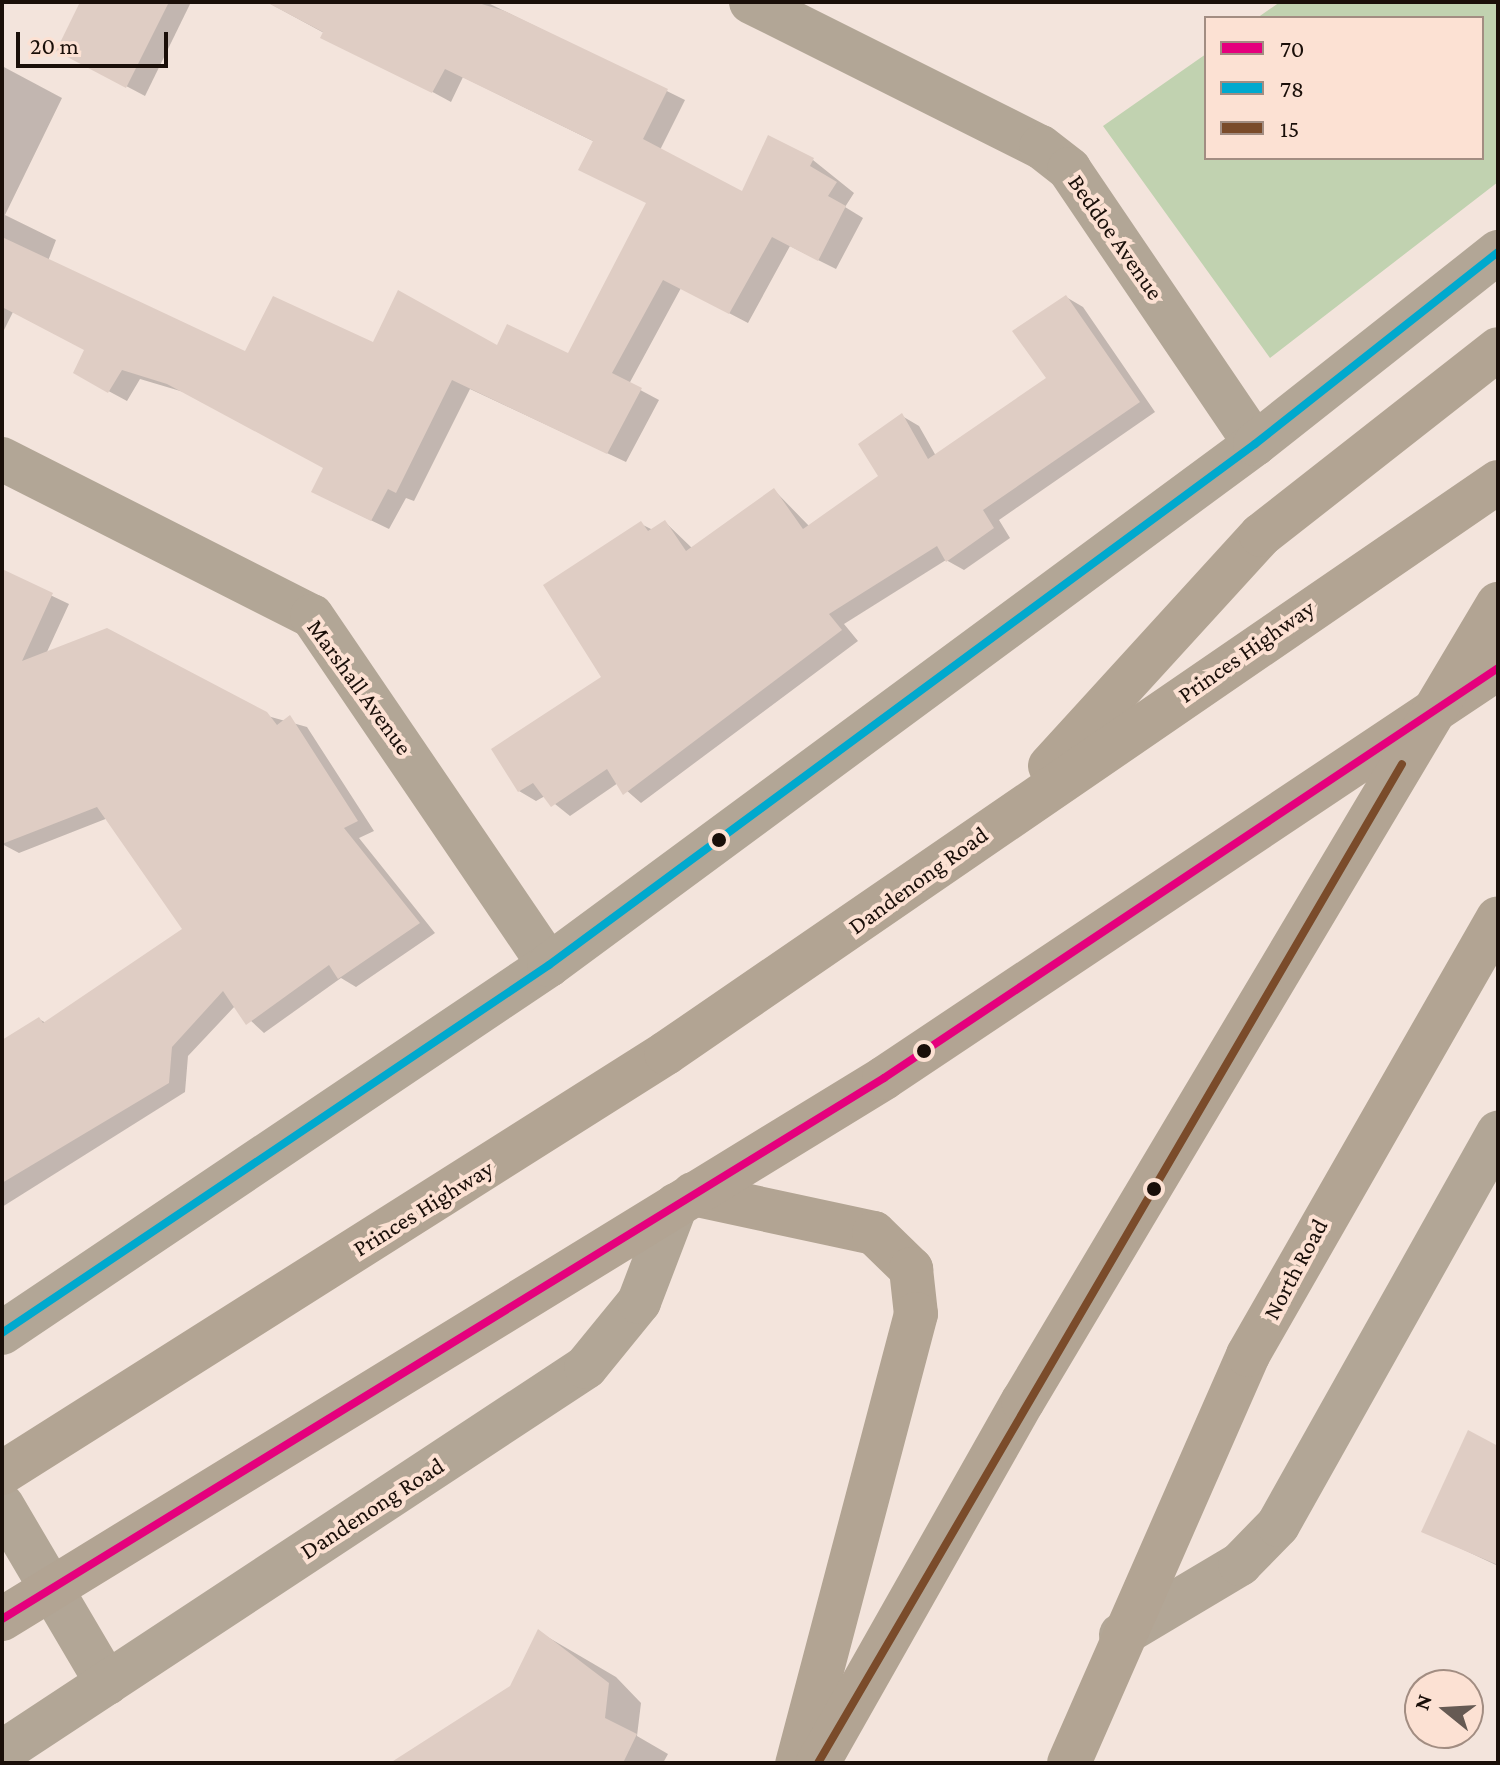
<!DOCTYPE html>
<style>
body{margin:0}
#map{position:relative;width:1500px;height:1765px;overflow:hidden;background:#f3e4dc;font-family:"Crimson Pro",serif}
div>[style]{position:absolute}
.green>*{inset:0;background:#c1d2b0}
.shadow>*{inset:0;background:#0003}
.building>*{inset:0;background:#dfcdc4}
.minor>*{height:44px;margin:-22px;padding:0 22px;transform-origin:22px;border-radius:22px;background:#b2a696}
.trunk>*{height:44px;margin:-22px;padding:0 22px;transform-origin:22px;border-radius:22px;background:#b2a493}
.bus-1>*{height:8px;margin:-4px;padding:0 4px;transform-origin:4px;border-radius:4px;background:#e5007d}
.bus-2>*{height:8px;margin:-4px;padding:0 4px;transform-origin:4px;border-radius:4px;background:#00a9ce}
.bus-3>*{height:8px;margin:-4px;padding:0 4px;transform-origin:4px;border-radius:4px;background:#7a4b2a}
.dots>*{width:22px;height:22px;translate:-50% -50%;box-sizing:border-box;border:4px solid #fce1d3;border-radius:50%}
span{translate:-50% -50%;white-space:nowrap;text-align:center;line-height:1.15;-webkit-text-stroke:8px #fce1d3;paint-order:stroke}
.street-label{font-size:24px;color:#1a0f09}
.frame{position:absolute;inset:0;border:4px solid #1a0f09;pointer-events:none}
.legend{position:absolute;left:1204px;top:16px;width:280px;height:144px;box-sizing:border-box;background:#fce1d3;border:2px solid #a28d82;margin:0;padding:10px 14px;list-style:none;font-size:24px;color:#1a0f09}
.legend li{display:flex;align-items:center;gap:16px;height:40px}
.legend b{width:40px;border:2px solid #a28d82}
.north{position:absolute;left:1404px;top:1669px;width:80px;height:80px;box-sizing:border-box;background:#fce1d3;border:2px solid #a28d82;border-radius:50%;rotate:288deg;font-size:22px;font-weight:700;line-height:32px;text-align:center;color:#1a0f09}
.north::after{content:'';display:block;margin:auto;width:28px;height:36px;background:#665a53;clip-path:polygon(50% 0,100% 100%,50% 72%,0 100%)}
.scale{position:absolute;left:16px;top:32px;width:152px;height:36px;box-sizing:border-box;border:4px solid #1a0f09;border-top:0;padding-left:10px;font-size:24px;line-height:28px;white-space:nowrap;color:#1a0f09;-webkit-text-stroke:6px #fce1d3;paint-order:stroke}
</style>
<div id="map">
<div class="green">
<i style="clip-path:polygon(1280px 2px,1498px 2px,1498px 182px,1270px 358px,1103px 126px,1206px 54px,1206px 158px,1482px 158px,1482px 18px,1257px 18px)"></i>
</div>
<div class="shadow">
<i style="clip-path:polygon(82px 2px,191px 2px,145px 96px,77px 60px)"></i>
<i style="clip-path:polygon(267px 2px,486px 2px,685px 100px,660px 150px,743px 194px,813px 160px,854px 193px,845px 207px,863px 218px,836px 269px,790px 246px,748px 323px,681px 288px,629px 384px,659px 400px,626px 462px,470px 389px,414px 501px,406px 498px,389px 529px,331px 501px,325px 468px,187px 393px,140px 379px,127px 401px,75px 373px,86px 350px,13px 312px,2px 334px,2px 66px,62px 98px,5px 215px,56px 240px,48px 261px,246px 353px,374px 345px,569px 356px,648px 204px,595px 142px,463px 77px,451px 102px)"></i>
<i style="clip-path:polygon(1066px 297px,1083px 307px,1155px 412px,999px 520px,1010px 538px,964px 570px,946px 560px,844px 624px,858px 641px,641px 803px,618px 783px,570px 816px,545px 796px,536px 801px,519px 791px,604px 678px,641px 524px,653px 530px,665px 522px,693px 549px,774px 490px,810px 527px,881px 477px,902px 416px,919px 426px,936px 456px,1049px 379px)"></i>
<i style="clip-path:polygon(2px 572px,69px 604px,46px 654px,307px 727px,374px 831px,359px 838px,435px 933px,356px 987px,341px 978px,264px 1033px,235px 1006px,188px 1056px,185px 1092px,2px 1207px,2px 1042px,39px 1019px,46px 1023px,185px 929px,108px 818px,19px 853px,2px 844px)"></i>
<i style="clip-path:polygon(1498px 1448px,1498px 1566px,1424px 1531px)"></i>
<i style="clip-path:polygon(539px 1632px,616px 1677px,641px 1703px,637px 1736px,668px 1754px,663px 1763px,394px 1763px,511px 1687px)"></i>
</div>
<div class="building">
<i style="clip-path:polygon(80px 2px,169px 2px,126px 88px,56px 51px)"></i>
<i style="clip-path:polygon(266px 2px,475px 2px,505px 11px,668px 89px,643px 139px,742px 191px,768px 135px,814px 158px,810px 166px,837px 182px,828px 196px,846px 206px,818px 261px,772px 237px,729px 314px,663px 280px,612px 373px,642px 388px,607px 454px,452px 380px,396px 493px,388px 489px,371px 521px,311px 492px,323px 468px,167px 384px,122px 370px,108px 393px,73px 373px,84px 350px,2px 307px,2px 237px,245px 351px,273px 296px,373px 342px,398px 290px,497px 345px,507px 324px,568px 353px,646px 203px,578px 170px,593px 141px,445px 69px,432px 93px,320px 38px,323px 32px)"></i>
<i style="clip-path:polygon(1066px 295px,1140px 402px,983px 510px,994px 528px,946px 562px,937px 546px,829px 614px,842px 630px,623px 795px,607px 769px,551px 807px,533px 783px,518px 792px,491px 749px,601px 677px,543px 585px,641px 521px,648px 531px,665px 520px,686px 551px,774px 488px,803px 529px,878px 476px,858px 444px,902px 413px,928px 459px,1046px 378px,1012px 331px)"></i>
<i style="clip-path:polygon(2px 569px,53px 593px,22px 661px,107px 628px,267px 712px,277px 725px,290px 715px,358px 821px,344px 828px,420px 923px,338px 979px,329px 965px,246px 1025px,223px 991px,172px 1047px,169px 1083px,2px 1183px,2px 1040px,39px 1017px,43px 1023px,182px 929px,97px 807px,2px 844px)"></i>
<i style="clip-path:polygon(1468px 1430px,1498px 1446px,1498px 1565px,1421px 1532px)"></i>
<i style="clip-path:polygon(538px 1629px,609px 1683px,605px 1718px,637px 1734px,623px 1763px,390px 1763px,510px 1686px)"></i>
</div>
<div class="minor">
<i style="left:751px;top:2px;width:324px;rotate:26.6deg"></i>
<i style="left:1041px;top:147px;width:36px;rotate:38deg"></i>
<i style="left:1069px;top:169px;width:332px;rotate:55.9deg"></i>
<i style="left:2px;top:459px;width:347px;rotate:26.9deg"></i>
<i style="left:312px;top:616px;width:422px;rotate:55.8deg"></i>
<i style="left:2px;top:1333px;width:659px;rotate:-33.93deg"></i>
<i style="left:549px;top:965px;width:877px;rotate:-36.43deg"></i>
<i style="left:1255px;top:444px;width:310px;rotate:-38.3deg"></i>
<i style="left:2px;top:1505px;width:207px;rotate:59.5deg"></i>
<i style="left:1121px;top:1635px;width:139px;rotate:-30.8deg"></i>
<i style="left:1240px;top:1564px;width:54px;rotate:-45.7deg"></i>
<i style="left:1278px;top:1525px;width:450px;rotate:-60.7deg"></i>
<i style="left:2px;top:1752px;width:699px;rotate:-33.39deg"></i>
<i style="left:586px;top:1367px;width:84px;rotate:-50.8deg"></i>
<i style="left:639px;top:1302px;width:104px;rotate:-69.1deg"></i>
</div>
<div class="trunk">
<i style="left:1050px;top:766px;width:313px;rotate:-47.6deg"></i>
<i style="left:1261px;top:535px;width:301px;rotate:-38.1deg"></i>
<i style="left:693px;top:1194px;width:185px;rotate:12.2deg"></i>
<i style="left:874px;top:1233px;width:52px;rotate:44.2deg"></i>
<i style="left:911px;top:1269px;width:45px;rotate:83.7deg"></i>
<i style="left:916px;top:1314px;width:465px;rotate:104.8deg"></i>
<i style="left:2px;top:1473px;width:786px;rotate:-32.31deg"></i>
<i style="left:666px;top:1053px;width:1009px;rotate:-34.46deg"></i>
<i style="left:2px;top:1619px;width:1035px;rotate:-31.52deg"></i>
<i style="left:884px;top:1078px;width:738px;rotate:-33.73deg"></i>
<i style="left:818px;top:1763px;width:416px;rotate:-60.5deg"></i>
<i style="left:1023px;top:1401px;width:928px;rotate:-59.21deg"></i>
<i style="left:1069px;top:1763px;width:446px;rotate:-66.3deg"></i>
<i style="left:1248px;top:1355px;width:503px;rotate:-60.23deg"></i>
</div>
<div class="bus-1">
<i style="left:2px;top:1619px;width:1035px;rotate:-31.52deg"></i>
<i style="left:884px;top:1078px;width:738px;rotate:-33.73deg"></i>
</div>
<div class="bus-2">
<i style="left:2px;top:1333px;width:659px;rotate:-33.93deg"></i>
<i style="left:549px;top:965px;width:877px;rotate:-36.43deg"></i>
<i style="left:1255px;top:444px;width:310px;rotate:-38.3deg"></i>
</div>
<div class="bus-3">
<i style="left:818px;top:1763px;width:1157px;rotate:-59.69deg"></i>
</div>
<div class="dots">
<i style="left:719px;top:840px;background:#1a0f09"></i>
<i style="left:924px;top:1051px;background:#1a0f09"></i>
<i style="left:1154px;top:1189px;background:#1a0f09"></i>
</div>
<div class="street-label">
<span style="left:1116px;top:237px;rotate:55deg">Beddoe Avenue</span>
<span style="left:1246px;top:651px;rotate:-35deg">Princes Highway</span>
<span style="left:360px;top:687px;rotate:54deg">Marshall Avenue</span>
<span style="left:918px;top:880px;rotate:-36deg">Dandenong Road</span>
<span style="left:423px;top:1208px;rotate:-32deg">Princes Highway</span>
<span style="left:1295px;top:1269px;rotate:-62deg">North Road</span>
<span style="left:372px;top:1508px;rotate:-33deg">Dandenong Road</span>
</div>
<div class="frame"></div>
<ul class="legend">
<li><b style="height:10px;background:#e5007d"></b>70</li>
<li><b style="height:10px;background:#00a9ce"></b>78</li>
<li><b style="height:10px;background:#7a4b2a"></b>15</li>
</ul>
<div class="north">N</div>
<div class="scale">20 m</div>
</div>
